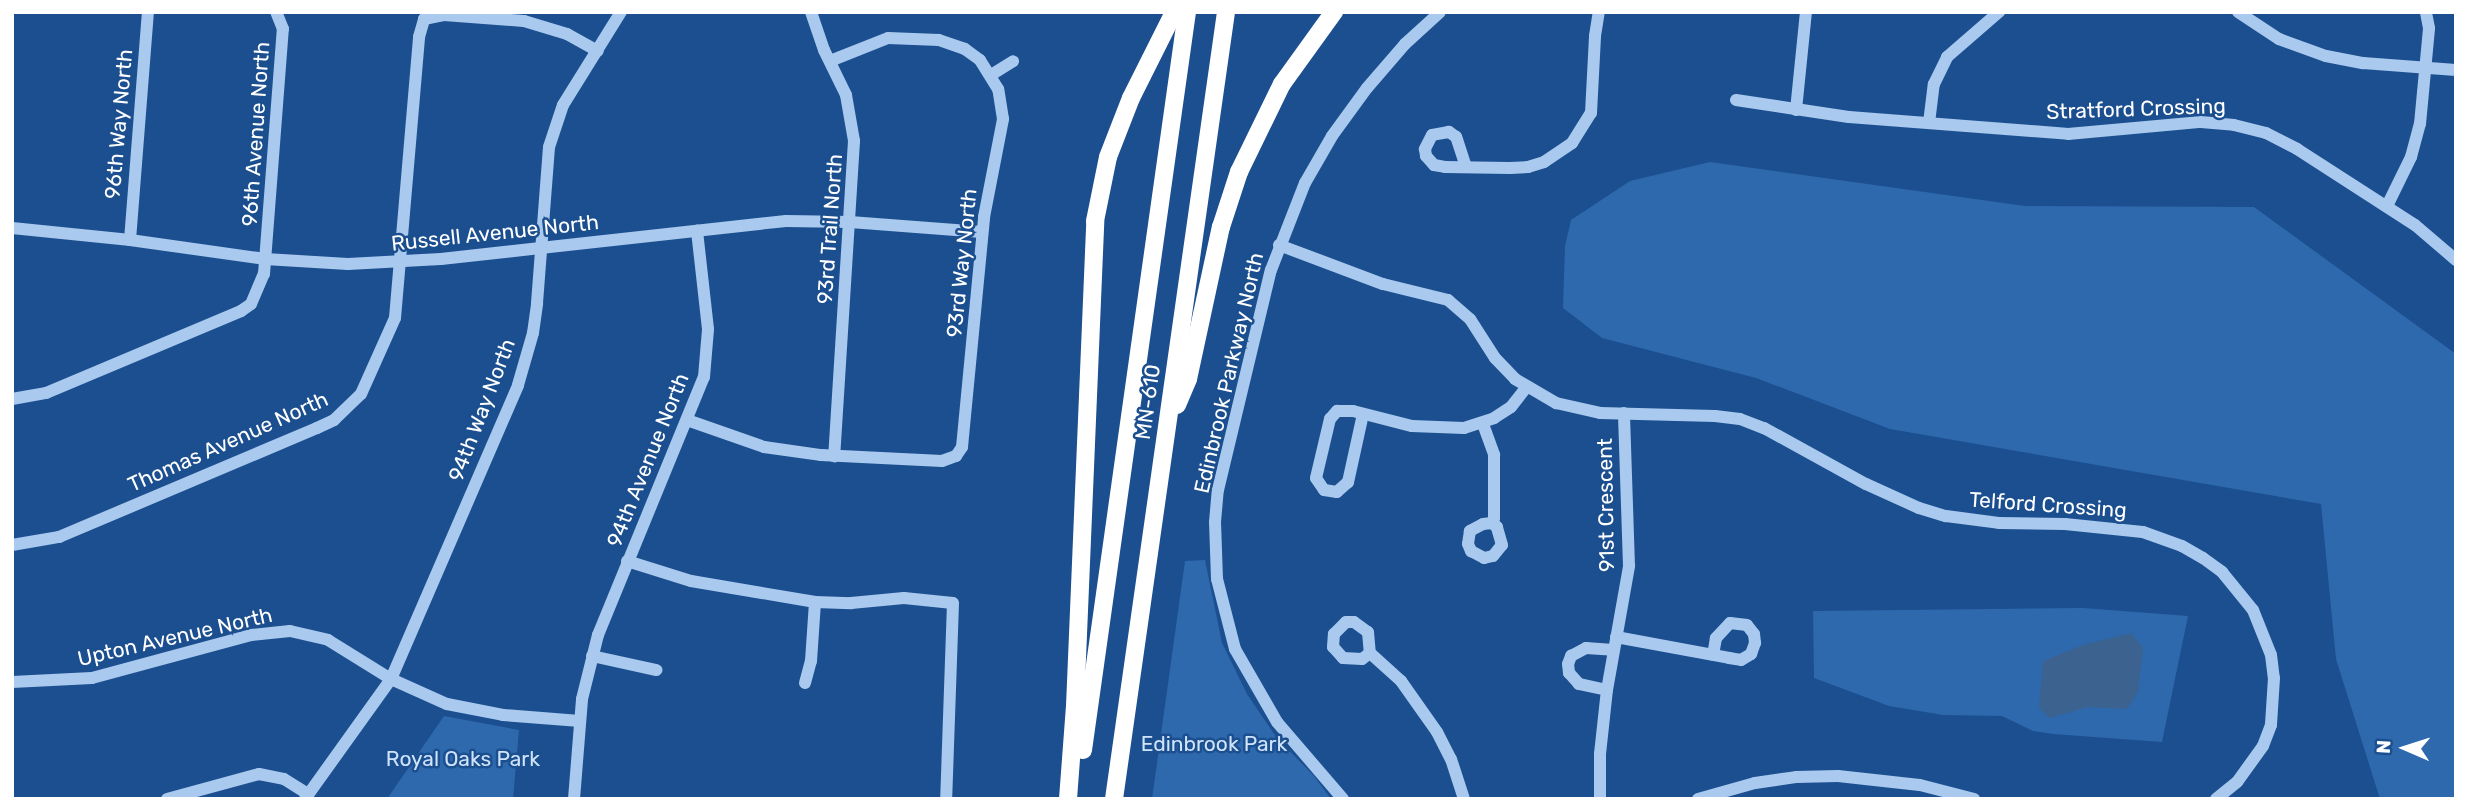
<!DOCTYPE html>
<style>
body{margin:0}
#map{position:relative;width:2468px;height:811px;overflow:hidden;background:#1b4f8f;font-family:Rubik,sans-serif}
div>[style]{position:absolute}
.green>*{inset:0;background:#2e69ad}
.water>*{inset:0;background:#3c6290}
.minor>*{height:12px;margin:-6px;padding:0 6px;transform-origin:6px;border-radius:6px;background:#a9c9ee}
.highway>*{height:18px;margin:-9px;padding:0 9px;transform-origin:9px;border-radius:9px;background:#fff}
span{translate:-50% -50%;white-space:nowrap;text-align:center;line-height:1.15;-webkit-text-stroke:5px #1b4f8f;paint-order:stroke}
.street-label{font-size:21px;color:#fff}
.park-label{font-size:21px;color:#cfe3fa}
.frame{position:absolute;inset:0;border:14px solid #fff;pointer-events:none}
.north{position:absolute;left:2370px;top:713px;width:70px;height:70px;-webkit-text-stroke:5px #1b4f8f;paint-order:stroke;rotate:273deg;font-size:19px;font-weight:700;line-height:28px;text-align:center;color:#fff}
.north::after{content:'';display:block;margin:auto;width:24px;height:32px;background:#fff;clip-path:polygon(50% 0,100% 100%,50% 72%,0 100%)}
</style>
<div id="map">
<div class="green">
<i style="clip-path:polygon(1710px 162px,2025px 206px,2254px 207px,2456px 354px,2456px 799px,2380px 799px,2336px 659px,2321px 504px,1890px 429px,1756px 378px,1602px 338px,1563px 308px,1565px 246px,1571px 220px,1630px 181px)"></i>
<i style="clip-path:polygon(1205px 560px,1222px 643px,1247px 694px,1276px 737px,1314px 776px,1331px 799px,1152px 799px,1185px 561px)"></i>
<i style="clip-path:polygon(2083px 608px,2188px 616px,2162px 742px,2053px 734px,2033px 731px,2002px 716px,1943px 715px,1889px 706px,1814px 678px,1813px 611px)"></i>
<i style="clip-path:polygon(444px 716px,519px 730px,513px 799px,387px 799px)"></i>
</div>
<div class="water">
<i style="clip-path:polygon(2131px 633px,2143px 648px,2138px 692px,2127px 709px,2089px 707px,2049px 718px,2039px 707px,2043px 661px,2083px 645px)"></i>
</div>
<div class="minor">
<i style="left:811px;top:12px;width:40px;rotate:71.1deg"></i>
<i style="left:824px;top:50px;width:50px;rotate:63.9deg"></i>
<i style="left:846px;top:95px;width:47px;rotate:80.1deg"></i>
<i style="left:854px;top:141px;width:316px;rotate:93.6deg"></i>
<i style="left:2238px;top:12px;width:49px;rotate:33.4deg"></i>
<i style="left:2279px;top:39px;width:50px;rotate:19.9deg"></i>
<i style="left:2326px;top:56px;width:38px;rotate:11deg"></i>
<i style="left:2363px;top:63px;width:93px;rotate:4.3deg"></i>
<i style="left:991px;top:75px;width:26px;rotate:-32deg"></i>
<i style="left:1736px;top:100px;width:114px;rotate:8.6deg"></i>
<i style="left:1849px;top:117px;width:220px;rotate:4.4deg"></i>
<i style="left:2068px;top:134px;width:134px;rotate:-5.2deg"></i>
<i style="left:2201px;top:122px;width:33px;rotate:5deg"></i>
<i style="left:2234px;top:125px;width:33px;rotate:14deg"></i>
<i style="left:2266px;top:133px;width:35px;rotate:27deg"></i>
<i style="left:2297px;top:149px;width:140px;rotate:32.8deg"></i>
<i style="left:2415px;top:225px;width:54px;rotate:40.5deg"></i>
<i style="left:1796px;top:110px;width:99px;rotate:-84.2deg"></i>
<i style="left:1929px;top:123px;width:39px;rotate:-83deg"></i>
<i style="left:1934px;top:84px;width:30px;rotate:-64deg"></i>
<i style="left:1947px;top:57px;width:69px;rotate:-40.9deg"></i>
<i style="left:1466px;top:167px;width:32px;rotate:-108deg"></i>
<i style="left:1456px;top:137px;width:9px;rotate:-144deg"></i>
<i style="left:1449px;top:132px;width:17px;rotate:170deg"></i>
<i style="left:1432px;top:135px;width:16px;rotate:117deg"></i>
<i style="left:1425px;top:149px;width:7px;rotate:82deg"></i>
<i style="left:1426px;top:156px;width:12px;rotate:48deg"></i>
<i style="left:1434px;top:165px;width:11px;rotate:10deg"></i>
<i style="left:1445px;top:167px;width:65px;rotate:0.9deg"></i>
<i style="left:1510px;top:168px;width:18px;rotate:-3deg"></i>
<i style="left:1528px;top:167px;width:17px;rotate:-17deg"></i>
<i style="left:1544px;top:162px;width:34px;rotate:-34deg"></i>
<i style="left:1572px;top:143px;width:36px;rotate:-58deg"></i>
<i style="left:1591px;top:113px;width:77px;rotate:-87deg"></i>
<i style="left:1595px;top:36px;width:24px;rotate:-81deg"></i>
<i style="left:2387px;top:206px;width:55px;rotate:-63.9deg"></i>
<i style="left:2411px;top:157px;width:34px;rotate:-75deg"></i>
<i style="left:2420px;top:124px;width:96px;rotate:-84.6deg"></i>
<i style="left:2429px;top:28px;width:16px;rotate:-101deg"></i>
<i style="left:12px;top:228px;width:119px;rotate:5.8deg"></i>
<i style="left:130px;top:240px;width:136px;rotate:8deg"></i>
<i style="left:265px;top:259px;width:83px;rotate:3.4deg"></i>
<i style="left:348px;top:264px;width:93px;rotate:-3.1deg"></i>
<i style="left:441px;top:259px;width:347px;rotate:-6.3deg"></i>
<i style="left:786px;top:221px;width:64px;rotate:0.9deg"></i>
<i style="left:850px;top:222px;width:132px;rotate:4.3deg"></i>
<i style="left:130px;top:240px;width:229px;rotate:-85.5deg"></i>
<i style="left:1279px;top:245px;width:111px;rotate:20.6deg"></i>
<i style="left:1383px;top:284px;width:67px;rotate:13.8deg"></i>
<i style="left:1448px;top:300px;width:29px;rotate:41deg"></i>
<i style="left:1470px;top:319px;width:46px;rotate:57.3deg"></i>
<i style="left:1495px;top:358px;width:29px;rotate:46deg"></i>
<i style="left:1515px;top:379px;width:48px;rotate:30.3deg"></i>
<i style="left:1556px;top:403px;width:45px;rotate:12.8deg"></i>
<i style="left:1600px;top:413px;width:115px;rotate:1.5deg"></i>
<i style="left:1715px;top:416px;width:25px;rotate:7deg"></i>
<i style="left:1740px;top:419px;width:26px;rotate:21deg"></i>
<i style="left:1764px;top:428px;width:116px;rotate:28.8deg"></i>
<i style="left:1866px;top:484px;width:58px;rotate:24.4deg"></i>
<i style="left:1919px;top:508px;width:28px;rotate:17deg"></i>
<i style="left:1946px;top:516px;width:53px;rotate:7.5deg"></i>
<i style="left:1999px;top:523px;width:66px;rotate:0.9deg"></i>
<i style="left:2065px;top:524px;width:78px;rotate:5.9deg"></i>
<i style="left:2143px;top:532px;width:41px;rotate:19.7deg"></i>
<i style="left:2182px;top:546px;width:24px;rotate:30deg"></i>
<i style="left:2203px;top:558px;width:24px;rotate:36deg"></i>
<i style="left:2222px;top:572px;width:49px;rotate:50.8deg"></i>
<i style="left:2253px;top:610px;width:48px;rotate:68.2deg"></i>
<i style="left:2271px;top:655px;width:23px;rotate:83deg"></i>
<i style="left:2274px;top:678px;width:47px;rotate:93.7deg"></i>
<i style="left:2271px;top:725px;width:22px;rotate:111deg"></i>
<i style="left:2263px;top:746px;width:44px;rotate:125.8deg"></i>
<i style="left:2237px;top:782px;width:27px;rotate:141deg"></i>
<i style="left:12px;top:399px;width:35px;rotate:-10deg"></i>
<i style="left:46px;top:393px;width:212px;rotate:-22.8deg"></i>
<i style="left:241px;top:311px;width:12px;rotate:-35deg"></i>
<i style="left:251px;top:304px;width:33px;rotate:-67deg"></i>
<i style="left:264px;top:274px;width:246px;rotate:-85.6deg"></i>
<i style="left:283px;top:29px;width:18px;rotate:-112deg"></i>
<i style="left:1363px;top:414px;width:70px;rotate:102.4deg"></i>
<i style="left:1348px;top:482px;width:15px;rotate:138deg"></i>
<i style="left:1337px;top:492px;width:13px;rotate:-171deg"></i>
<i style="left:1324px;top:490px;width:14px;rotate:-124deg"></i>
<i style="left:1316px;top:478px;width:61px;rotate:-76.7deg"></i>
<i style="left:1330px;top:419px;width:11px;rotate:-49deg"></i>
<i style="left:1337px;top:411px;width:16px"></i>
<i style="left:1353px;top:411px;width:61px;rotate:14.3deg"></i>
<i style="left:1412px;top:426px;width:52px;rotate:2.2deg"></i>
<i style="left:1464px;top:428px;width:32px;rotate:-18deg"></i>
<i style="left:1494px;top:418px;width:20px;rotate:-33deg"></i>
<i style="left:1511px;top:407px;width:24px;rotate:-52deg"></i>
<i style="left:687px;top:420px;width:82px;rotate:19.3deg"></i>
<i style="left:764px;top:447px;width:58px;rotate:8deg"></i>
<i style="left:821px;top:455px;width:121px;rotate:2.8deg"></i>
<i style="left:942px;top:461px;width:15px;rotate:-20deg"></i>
<i style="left:956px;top:456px;width:11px;rotate:-56deg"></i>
<i style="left:962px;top:447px;width:231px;rotate:-84.5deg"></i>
<i style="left:984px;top:217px;width:100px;rotate:-79deg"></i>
<i style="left:1003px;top:119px;width:30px;rotate:-99deg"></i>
<i style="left:998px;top:89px;width:34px;rotate:-122deg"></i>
<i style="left:980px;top:60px;width:19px;rotate:-144deg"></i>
<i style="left:965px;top:49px;width:28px;rotate:-161deg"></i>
<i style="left:939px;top:40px;width:51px;rotate:-177.8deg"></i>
<i style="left:888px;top:38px;width:62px;rotate:158.4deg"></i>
<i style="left:1483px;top:424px;width:33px;rotate:70deg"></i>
<i style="left:1494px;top:455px;width:63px;rotate:90deg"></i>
<i style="left:1494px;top:518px;width:5px;rotate:112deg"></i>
<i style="left:1492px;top:523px;width:9px;rotate:174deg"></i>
<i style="left:1483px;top:524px;width:15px;rotate:152deg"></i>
<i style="left:1470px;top:531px;width:13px;rotate:99deg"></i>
<i style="left:1468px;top:544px;width:8px;rotate:67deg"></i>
<i style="left:1471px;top:551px;width:15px;rotate:28deg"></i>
<i style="left:1484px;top:558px;width:9px;rotate:-13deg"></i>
<i style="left:1493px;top:556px;width:14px;rotate:-51deg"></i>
<i style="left:1502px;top:545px;width:19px;rotate:-106deg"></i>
<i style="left:1497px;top:527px;width:6px;rotate:-141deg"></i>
<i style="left:12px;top:545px;width:48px;rotate:-9.7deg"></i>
<i style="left:59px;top:537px;width:280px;rotate:-22.9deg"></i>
<i style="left:317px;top:428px;width:19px;rotate:-25deg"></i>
<i style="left:334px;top:420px;width:37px;rotate:-44deg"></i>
<i style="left:361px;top:394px;width:83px;rotate:-65.9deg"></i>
<i style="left:395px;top:318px;width:282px;rotate:-85.1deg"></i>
<i style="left:419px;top:37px;width:19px;rotate:-74deg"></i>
<i style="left:424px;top:19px;width:20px;rotate:-11deg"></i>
<i style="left:444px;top:15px;width:80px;rotate:4.3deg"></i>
<i style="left:524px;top:21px;width:45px;rotate:16.8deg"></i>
<i style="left:567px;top:34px;width:35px;rotate:29deg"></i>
<i style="left:627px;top:561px;width:67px;rotate:17.4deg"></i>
<i style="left:691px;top:581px;width:126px;rotate:9.6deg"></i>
<i style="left:815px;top:602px;width:36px;rotate:2deg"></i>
<i style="left:851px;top:603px;width:53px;rotate:-5.4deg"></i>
<i style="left:904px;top:598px;width:49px;rotate:5.8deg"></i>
<i style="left:953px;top:603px;width:196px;rotate:92deg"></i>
<i style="left:1346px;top:622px;width:8px"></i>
<i style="left:1354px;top:622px;width:17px;rotate:36deg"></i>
<i style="left:1368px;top:632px;width:21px;rotate:85deg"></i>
<i style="left:1370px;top:653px;width:10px;rotate:143deg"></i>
<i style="left:1362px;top:659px;width:19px;rotate:-177deg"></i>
<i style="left:1343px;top:658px;width:15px;rotate:-132deg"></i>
<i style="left:1333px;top:647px;width:13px;rotate:-86deg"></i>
<i style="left:1334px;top:634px;width:17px;rotate:-45deg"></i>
<i style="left:1616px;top:637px;width:115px;rotate:10.5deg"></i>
<i style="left:1729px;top:658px;width:12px;rotate:9deg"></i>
<i style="left:1741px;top:660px;width:12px;rotate:-31deg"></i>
<i style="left:1751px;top:654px;width:12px;rotate:-70deg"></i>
<i style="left:1755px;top:643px;width:9px;rotate:-96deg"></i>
<i style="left:1754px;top:634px;width:11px;rotate:-128deg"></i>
<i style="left:1747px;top:625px;width:17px;rotate:-173deg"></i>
<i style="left:1730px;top:623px;width:21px;rotate:133deg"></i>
<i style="left:1716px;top:638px;width:17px;rotate:100deg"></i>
<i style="left:1370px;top:653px;width:42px;rotate:42.1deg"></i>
<i style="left:1401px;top:681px;width:62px;rotate:54.8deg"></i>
<i style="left:1437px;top:732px;width:30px;rotate:63deg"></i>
<i style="left:1451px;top:759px;width:42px;rotate:72deg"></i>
<i style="left:592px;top:656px;width:66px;rotate:12.3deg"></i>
<i style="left:12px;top:682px;width:80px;rotate:-2.9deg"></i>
<i style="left:92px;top:678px;width:165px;rotate:-15.1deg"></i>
<i style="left:251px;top:635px;width:39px;rotate:-6deg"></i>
<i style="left:290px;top:631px;width:39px;rotate:13deg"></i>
<i style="left:328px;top:640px;width:74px;rotate:31.8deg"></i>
<i style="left:391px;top:679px;width:61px;rotate:24.1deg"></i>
<i style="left:447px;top:704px;width:57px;rotate:11.1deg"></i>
<i style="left:503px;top:715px;width:77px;rotate:4.5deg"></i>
<i style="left:805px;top:683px;width:23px;rotate:-75deg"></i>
<i style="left:811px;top:661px;width:59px;rotate:-86.1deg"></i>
<i style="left:1607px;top:690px;width:29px;rotate:-168deg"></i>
<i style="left:1579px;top:684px;width:15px;rotate:-132deg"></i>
<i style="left:1569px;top:673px;width:9px;rotate:-96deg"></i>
<i style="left:1568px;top:664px;width:9px;rotate:-69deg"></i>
<i style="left:1571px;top:656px;width:17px;rotate:-28deg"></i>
<i style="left:1586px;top:648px;width:27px;rotate:4deg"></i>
<i style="left:167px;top:799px;width:95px;rotate:-15.2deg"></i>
<i style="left:259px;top:774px;width:25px;rotate:11deg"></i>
<i style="left:284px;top:779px;width:28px;rotate:32deg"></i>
<i style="left:305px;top:799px;width:148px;rotate:-54.4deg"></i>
<i style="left:391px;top:679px;width:320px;rotate:-66.6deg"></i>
<i style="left:518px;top:385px;width:54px;rotate:-73.9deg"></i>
<i style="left:533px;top:333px;width:30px;rotate:-82deg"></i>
<i style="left:537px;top:303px;width:156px;rotate:-85.6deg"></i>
<i style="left:549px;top:147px;width:44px;rotate:-71.6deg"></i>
<i style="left:563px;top:105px;width:110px;rotate:-58.1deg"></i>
<i style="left:574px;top:799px;width:100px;rotate:-85.4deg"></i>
<i style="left:582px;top:699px;width:66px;rotate:-76deg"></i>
<i style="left:598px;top:635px;width:279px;rotate:-67.7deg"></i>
<i style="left:704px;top:377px;width:48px;rotate:-85.2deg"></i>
<i style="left:708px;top:329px;width:99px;rotate:-96.4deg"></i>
<i style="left:1343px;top:799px;width:101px;rotate:-130.6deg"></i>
<i style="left:1277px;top:722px;width:84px;rotate:-119.9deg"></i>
<i style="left:1235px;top:649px;width:72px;rotate:-104.4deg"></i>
<i style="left:1217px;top:579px;width:57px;rotate:-92deg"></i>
<i style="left:1215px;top:522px;width:32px;rotate:-85deg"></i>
<i style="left:1218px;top:490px;width:226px;rotate:-76.5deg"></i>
<i style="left:1271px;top:270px;width:93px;rotate:-68.7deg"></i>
<i style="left:1305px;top:183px;width:54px;rotate:-60.1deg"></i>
<i style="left:1332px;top:136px;width:59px;rotate:-53.9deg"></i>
<i style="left:1367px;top:88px;width:58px;rotate:-49.2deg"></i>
<i style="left:1405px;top:44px;width:47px;rotate:-42.4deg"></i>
<i style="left:1600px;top:799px;width:45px;rotate:-90deg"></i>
<i style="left:1600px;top:754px;width:64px;rotate:-83.8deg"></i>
<i style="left:1607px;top:690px;width:126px;rotate:-79.9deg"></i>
<i style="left:1629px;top:566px;width:153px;rotate:-91.9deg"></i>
<i style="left:1698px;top:799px;width:59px;rotate:-15.7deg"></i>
<i style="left:1755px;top:783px;width:41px;rotate:-8.3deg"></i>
<i style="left:1796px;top:777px;width:42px;rotate:-1.4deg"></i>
<i style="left:1838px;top:776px;width:82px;rotate:6.3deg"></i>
<i style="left:1920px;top:785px;width:56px;rotate:14.5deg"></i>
</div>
<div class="highway">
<i style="left:1177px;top:405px;width:28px;rotate:-67deg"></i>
<i style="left:1188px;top:379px;width:156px;rotate:-77.8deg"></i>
<i style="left:1221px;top:227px;width:58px;rotate:-71.9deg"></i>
<i style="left:1239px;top:172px;width:98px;rotate:-64deg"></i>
<i style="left:1282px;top:84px;width:89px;rotate:-54.2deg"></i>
<i style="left:1083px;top:750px;width:745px;rotate:-81.98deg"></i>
<i style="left:1068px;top:799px;width:93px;rotate:-85.7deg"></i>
<i style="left:1075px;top:706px;width:485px;rotate:-87.6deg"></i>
<i style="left:1095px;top:221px;width:65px;rotate:-78.5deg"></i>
<i style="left:1108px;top:157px;width:63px;rotate:-68.7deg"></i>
<i style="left:1131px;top:98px;width:96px;rotate:-63.4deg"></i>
<i style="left:1114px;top:799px;width:795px;rotate:-81.9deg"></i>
</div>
<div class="street-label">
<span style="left:2136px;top:109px;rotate:-2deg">Stratford Crossing</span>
<span style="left:119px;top:124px;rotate:-85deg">96th Way North</span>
<span style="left:256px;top:134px;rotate:-86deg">96th Avenue North</span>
<span style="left:830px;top:229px;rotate:-86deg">93rd Trail North</span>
<span style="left:495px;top:233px;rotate:-6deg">Russell Avenue North</span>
<span style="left:962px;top:263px;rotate:-84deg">93rd Way North</span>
<span style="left:1229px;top:373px;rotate:-77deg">Edinbrook Parkway North</span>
<span style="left:1148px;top:402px;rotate:-82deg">MN-610</span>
<span style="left:482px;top:410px;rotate:-69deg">94th Way North</span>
<span style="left:228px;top:442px;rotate:-24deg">Thomas Avenue North</span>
<span style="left:648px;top:460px;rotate:-68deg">94th Avenue North</span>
<span style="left:1606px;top:505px;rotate:-91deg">91st Crescent</span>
<span style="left:2048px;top:505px;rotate:4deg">Telford Crossing</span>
<span style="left:175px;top:637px;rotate:-13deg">Upton Avenue North</span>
</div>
<div class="park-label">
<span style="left:1214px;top:744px">Edinbrook Park</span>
<span style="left:463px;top:759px">Royal Oaks Park</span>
</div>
<div class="frame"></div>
<div class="north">N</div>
</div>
